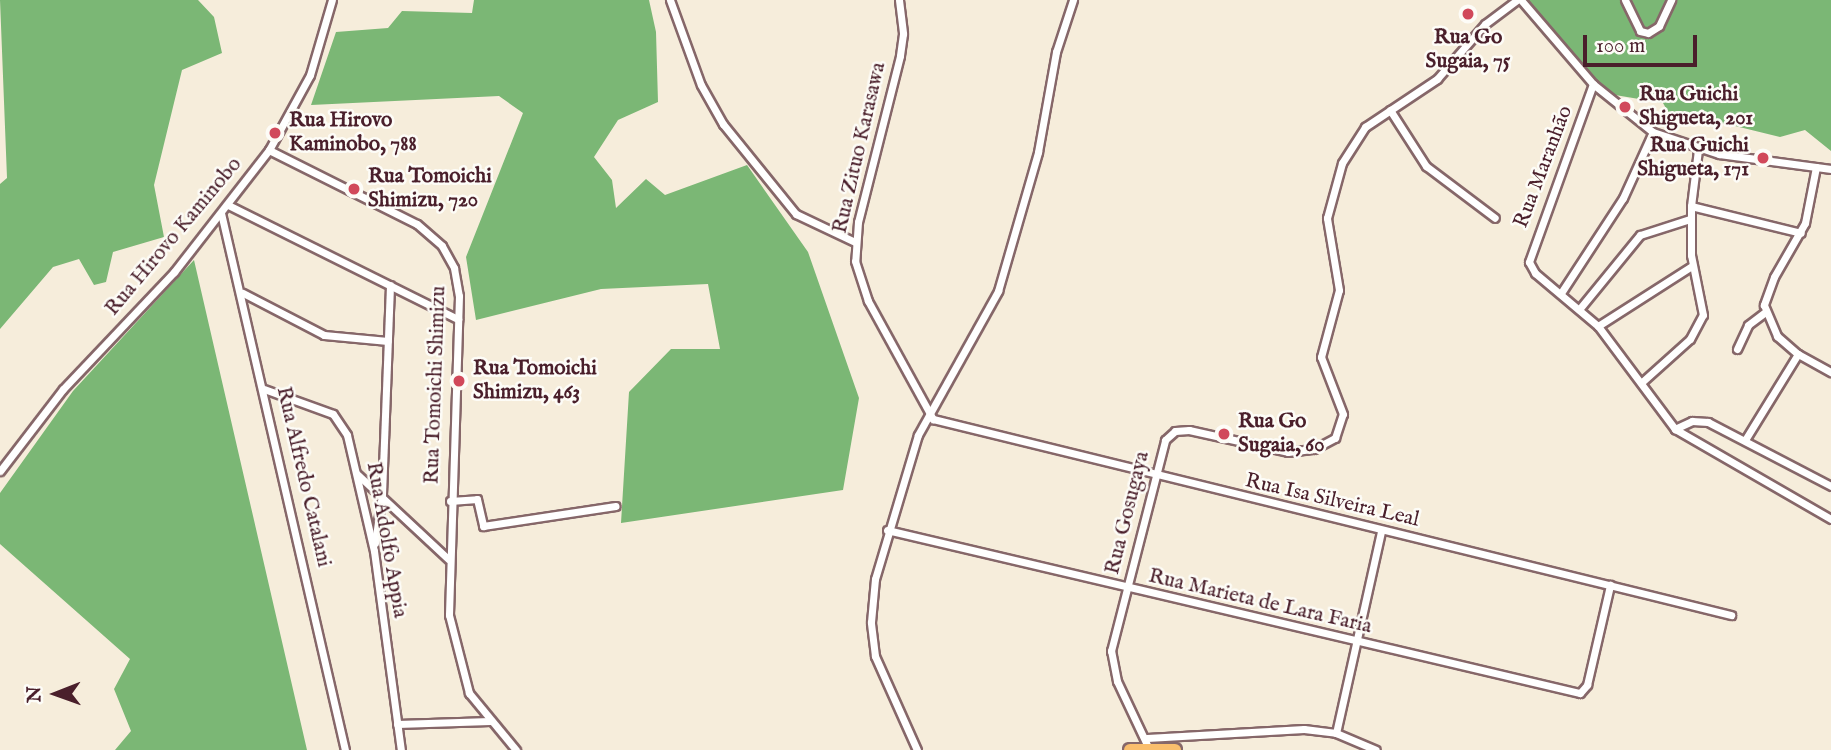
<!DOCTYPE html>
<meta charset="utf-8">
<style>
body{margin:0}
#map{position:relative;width:1831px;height:750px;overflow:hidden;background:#f6eddb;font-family:"IM FELL English",serif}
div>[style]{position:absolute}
.forest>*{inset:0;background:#7bb775}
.roads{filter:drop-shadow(2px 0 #866769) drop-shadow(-2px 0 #866769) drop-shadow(0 2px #866769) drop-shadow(0 -2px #866769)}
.minor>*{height:7px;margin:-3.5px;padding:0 3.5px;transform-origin:3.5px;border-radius:3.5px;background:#fff}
.trunk>*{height:12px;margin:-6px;padding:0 6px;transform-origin:6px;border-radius:6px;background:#fabe6d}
.dots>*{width:19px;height:19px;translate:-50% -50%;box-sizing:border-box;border:4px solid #fdfcf7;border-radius:50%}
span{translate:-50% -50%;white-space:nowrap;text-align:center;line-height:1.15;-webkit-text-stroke:5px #fdfcf7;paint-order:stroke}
.poi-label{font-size:21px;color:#4a1f2b;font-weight:700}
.left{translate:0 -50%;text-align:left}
.right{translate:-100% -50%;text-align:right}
.street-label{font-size:21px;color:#4a1f2b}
.north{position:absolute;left:21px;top:659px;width:70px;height:70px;-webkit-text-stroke:5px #fdfcf7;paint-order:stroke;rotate:269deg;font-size:19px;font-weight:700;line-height:28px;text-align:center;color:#4a1f2b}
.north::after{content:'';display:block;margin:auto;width:24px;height:32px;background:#4a1f2b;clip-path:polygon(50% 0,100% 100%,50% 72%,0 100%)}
.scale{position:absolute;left:1583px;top:35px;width:114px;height:32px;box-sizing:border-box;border:4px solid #4a1f2b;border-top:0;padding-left:9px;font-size:21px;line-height:24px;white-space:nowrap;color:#4a1f2b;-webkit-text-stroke:5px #fdfcf7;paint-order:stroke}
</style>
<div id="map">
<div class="forest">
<i style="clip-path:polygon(0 0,198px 0,214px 17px,222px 53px,182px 70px,154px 185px,164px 237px,113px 252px,106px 282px,94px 285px,79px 259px,53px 267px,0 329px,0 184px,7px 178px)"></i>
<i style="clip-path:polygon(474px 0,649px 0,656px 32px,658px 102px,618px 120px,594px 157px,612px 180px,616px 208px,646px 179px,665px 195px,747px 165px,808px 252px,859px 398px,843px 490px,621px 523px,629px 392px,671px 349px,720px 349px,708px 284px,601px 289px,476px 320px,466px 257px,523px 113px,499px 96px,311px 105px,336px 32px,388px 28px,402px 11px,472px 13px)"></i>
<i style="clip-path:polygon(1524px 0,1831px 0,1831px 151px,1805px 130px,1780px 137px,1727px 124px,1672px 119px,1663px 103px,1609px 94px)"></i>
<i style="clip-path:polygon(194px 260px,307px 750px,115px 750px,131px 731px,114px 689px,130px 659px,0 544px,0 493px,73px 391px)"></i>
</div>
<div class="roads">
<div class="minor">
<i style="left:670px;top:0;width:90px;rotate:70deg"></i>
<i style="left:701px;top:85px;width:45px;rotate:60.6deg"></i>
<i style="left:723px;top:124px;width:116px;rotate:51deg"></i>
<i style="left:796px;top:214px;width:65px;rotate:25.4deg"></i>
<i style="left:899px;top:0;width:34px;rotate:83deg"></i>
<i style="left:903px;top:34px;width:22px;rotate:98deg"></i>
<i style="left:900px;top:56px;width:171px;rotate:104.2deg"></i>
<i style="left:858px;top:222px;width:39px;rotate:94deg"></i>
<i style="left:855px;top:261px;width:42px;rotate:72deg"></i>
<i style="left:868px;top:301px;width:135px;rotate:61.2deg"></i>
<i style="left:933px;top:419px;width:822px;rotate:13.8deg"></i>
<i style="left:1521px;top:0;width:111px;rotate:49.4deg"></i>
<i style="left:1593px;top:84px;width:77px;rotate:38.7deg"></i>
<i style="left:1653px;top:132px;width:70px;rotate:18.4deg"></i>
<i style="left:1719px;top:154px;width:113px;rotate:7.6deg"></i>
<i style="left:1625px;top:0;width:34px;rotate:64deg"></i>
<i style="left:1640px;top:31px;width:8px;rotate:14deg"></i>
<i style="left:1648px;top:33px;width:13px;rotate:-32deg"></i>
<i style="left:1659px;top:26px;width:29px;rotate:-65deg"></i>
<i style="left:1593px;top:84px;width:189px;rotate:109.8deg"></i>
<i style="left:1529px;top:262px;width:13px;rotate:61deg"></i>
<i style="left:1535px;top:273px;width:82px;rotate:40.1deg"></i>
<i style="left:1598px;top:326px;width:129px;rotate:53.2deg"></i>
<i style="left:1390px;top:110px;width:67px;rotate:57.3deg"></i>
<i style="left:1426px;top:166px;width:86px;rotate:37deg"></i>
<i style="left:269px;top:150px;width:165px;rotate:26.6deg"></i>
<i style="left:417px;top:224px;width:33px;rotate:41deg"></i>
<i style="left:442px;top:246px;width:25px;rotate:61deg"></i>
<i style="left:454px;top:268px;width:28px;rotate:80deg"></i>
<i style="left:459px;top:296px;width:319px;rotate:91.8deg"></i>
<i style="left:449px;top:615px;width:81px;rotate:75.6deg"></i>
<i style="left:469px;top:693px;width:74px;rotate:50.5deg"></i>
<i style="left:1816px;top:167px;width:57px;rotate:101.1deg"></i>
<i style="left:1805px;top:223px;width:62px;rotate:119.9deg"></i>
<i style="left:1774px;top:277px;width:30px;rotate:110deg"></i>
<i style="left:1764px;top:305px;width:34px;rotate:67deg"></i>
<i style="left:1777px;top:336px;width:28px;rotate:41deg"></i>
<i style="left:1798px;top:354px;width:38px;rotate:29deg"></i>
<i style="left:228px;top:205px;width:257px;rotate:26.4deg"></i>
<i style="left:1691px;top:206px;width:113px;rotate:13.8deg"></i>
<i style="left:221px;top:213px;width:551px;rotate:77deg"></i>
<i style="left:243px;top:293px;width:91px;rotate:27.4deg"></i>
<i style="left:324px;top:335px;width:64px;rotate:5.4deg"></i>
<i style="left:1561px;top:293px;width:113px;rotate:-56.9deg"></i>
<i style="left:1623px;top:198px;width:72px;rotate:-65.6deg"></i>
<i style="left:1581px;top:307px;width:93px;rotate:-50.7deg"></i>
<i style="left:1640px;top:235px;width:52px;rotate:-17.7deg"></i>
<i style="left:1598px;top:326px;width:112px;rotate:-32.6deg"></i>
<i style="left:1737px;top:349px;width:26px;rotate:-65deg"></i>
<i style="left:1748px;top:325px;width:21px;rotate:-37deg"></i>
<i style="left:1642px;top:382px;width:64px;rotate:-41.9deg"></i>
<i style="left:1690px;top:339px;width:27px;rotate:-62deg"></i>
<i style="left:1703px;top:315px;width:61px;rotate:-101.3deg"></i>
<i style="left:1691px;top:255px;width:49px;rotate:-90deg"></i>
<i style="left:1691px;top:206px;width:56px;rotate:-82.9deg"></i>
<i style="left:264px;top:389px;width:73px;rotate:19.9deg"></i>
<i style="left:333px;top:414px;width:25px;rotate:56deg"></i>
<i style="left:347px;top:435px;width:119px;rotate:76.9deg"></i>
<i style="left:374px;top:551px;width:201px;rotate:82.3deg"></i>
<i style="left:1745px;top:440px;width:101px;rotate:-58.4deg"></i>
<i style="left:0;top:471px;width:103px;rotate:-52.5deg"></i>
<i style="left:63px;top:389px;width:161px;rotate:-46.5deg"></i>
<i style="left:174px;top:272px;width:155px;rotate:-52.1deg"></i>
<i style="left:269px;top:150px;width:85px;rotate:-61.3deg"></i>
<i style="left:310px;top:75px;width:78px;rotate:-73.7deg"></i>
<i style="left:357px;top:474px;width:125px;rotate:43deg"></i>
<i style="left:1831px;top:486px;width:139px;rotate:-152.5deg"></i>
<i style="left:1708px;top:422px;width:16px;rotate:-176deg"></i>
<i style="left:1692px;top:421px;width:19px;rotate:155deg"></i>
<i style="left:1675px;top:429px;width:180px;rotate:30deg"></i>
<i style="left:450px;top:501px;width:27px;rotate:-4deg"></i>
<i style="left:477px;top:499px;width:28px;rotate:77deg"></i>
<i style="left:483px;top:526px;width:134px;rotate:-8.6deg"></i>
<i style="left:887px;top:530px;width:712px;rotate:13.24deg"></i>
<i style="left:1580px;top:693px;width:11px;rotate:-49deg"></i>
<i style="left:1587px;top:685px;width:103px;rotate:-77deg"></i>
<i style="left:375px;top:543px;width:49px;rotate:-81.9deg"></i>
<i style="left:382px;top:494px;width:209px;rotate:-87.8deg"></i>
<i style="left:397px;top:724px;width:93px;rotate:-1.8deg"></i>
<i style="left:1336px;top:733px;width:207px;rotate:-77.4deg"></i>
<i style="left:1147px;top:738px;width:157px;rotate:-3.3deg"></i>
<i style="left:1304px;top:729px;width:32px;rotate:7deg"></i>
<i style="left:1336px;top:733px;width:43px;rotate:23deg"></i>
<i style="left:1149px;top:749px;width:75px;rotate:-115.2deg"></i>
<i style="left:1117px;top:681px;width:31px;rotate:-101deg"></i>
<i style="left:1111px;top:651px;width:218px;rotate:-75.6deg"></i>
<i style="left:1165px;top:440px;width:13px;rotate:-42deg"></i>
<i style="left:1175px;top:431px;width:14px;rotate:-4deg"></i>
<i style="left:1189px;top:430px;width:101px;rotate:12.5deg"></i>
<i style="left:1288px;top:452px;width:26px;rotate:-7deg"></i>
<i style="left:1314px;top:449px;width:24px;rotate:-28deg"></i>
<i style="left:1335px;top:438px;width:25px;rotate:-72deg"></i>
<i style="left:1343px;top:414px;width:61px;rotate:-111.1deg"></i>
<i style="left:1321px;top:357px;width:69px;rotate:-75deg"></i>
<i style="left:1339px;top:290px;width:73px;rotate:-99.5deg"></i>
<i style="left:1327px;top:218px;width:57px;rotate:-74.7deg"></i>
<i style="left:1342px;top:163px;width:43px;rotate:-57.4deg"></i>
<i style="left:1365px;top:127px;width:87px;rotate:-33.7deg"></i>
<i style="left:1437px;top:79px;width:73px;rotate:-48.9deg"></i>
<i style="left:1485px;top:24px;width:40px;rotate:-37deg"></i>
<i style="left:917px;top:750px;width:103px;rotate:-114.1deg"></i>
<i style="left:875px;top:656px;width:34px;rotate:-97deg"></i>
<i style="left:871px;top:622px;width:43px;rotate:-84.7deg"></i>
<i style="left:875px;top:579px;width:150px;rotate:-73.4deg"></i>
<i style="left:918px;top:435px;width:165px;rotate:-60.9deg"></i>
<i style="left:998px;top:291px;width:145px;rotate:-73.9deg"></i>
<i style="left:1038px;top:152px;width:102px;rotate:-79.8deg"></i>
<i style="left:1056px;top:52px;width:55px;rotate:-71.9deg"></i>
</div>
<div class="trunk">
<i style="left:1130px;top:750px;width:45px"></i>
</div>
</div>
<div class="dots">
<i style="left:1468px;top:14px;background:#d1495b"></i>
<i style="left:1625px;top:107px;background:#d1495b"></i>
<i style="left:275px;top:133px;background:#d1495b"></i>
<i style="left:1763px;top:158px;background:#d1495b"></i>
<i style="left:354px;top:189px;background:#d1495b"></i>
<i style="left:459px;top:381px;background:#d1495b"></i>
<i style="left:1224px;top:434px;background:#d1495b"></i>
</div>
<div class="poi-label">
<span style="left:1468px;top:50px">Rua Go<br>Sugaia, 75</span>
<span class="left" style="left:1639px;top:107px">Rua Guichi<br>Shigueta, 201</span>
<span class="left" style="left:289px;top:133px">Rua Hirovo<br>Kaminobo, 788</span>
<span class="right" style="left:1749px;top:158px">Rua Guichi<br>Shigueta, 171</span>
<span class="left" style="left:368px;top:189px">Rua Tomoichi<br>Shimizu, 720</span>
<span class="left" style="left:473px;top:381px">Rua Tomoichi<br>Shimizu, 463</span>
<span class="left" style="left:1238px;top:434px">Rua Go<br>Sugaia, 60</span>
</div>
<div class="street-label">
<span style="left:860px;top:148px;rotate:-77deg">Rua Zituo Karasawa</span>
<span style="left:1544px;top:167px;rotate:-69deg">Rua Maranhão</span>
<span style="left:174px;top:237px;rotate:-50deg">Rua Hirovo Kaminobo</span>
<span style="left:436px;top:385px;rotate:-88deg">Rua Tomoichi Shimizu</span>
<span style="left:303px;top:477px;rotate:77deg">Rua Alfredo Catalani</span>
<span style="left:1332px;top:501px;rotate:13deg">Rua Isa Silveira Leal</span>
<span style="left:1128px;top:513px;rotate:-76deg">Rua Gosugaya</span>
<span style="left:386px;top:540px;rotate:80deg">Rua Adolfo Appia</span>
<span style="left:1260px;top:602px;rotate:13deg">Rua Marieta de Lara Faria</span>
</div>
<div class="north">N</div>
<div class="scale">100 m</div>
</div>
